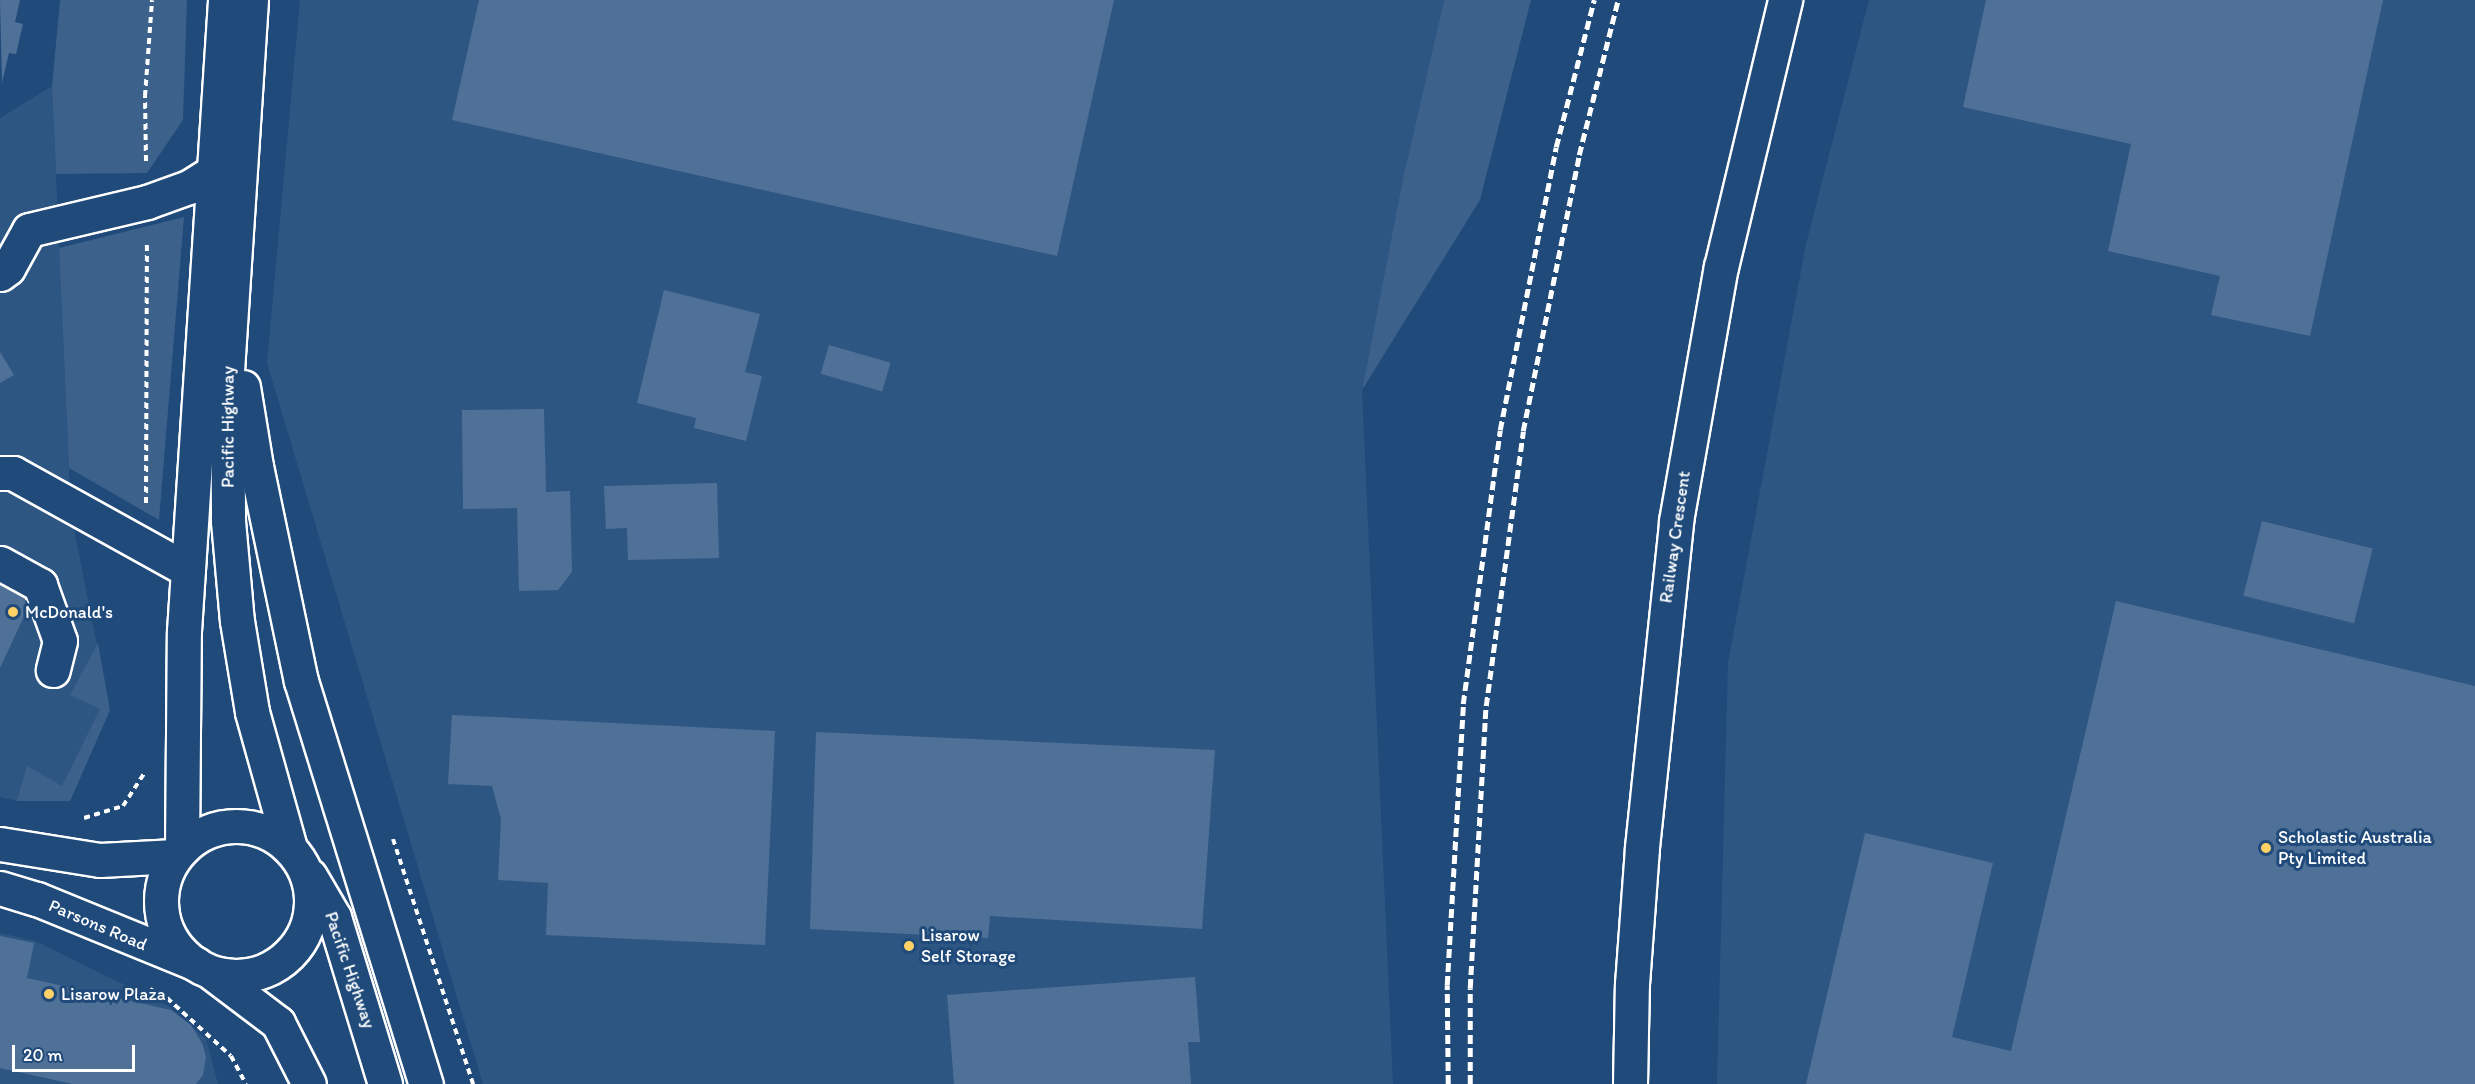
<!DOCTYPE html>
<style>
body{margin:0}
#map{position:relative;width:2475px;height:1084px;overflow:hidden;background:#1f4a7a;font-family:Itim,sans-serif}
div>[style]{position:absolute}
.built>*{inset:0;background:#2e5683}
.green>*{inset:0;background:#3c618b}
.building>*{inset:0;background:#507197;transform-origin:0 0}
.path>*{height:4px;margin-top:-2px;transform-origin:0;background:repeating-linear-gradient(90deg,#fff 0 6px,transparent 0 10.5px)}
.roads{filter:drop-shadow(2px 0 #fff) drop-shadow(-2px 0 #fff) drop-shadow(0 2px #fff) drop-shadow(0 -2px #fff)}
.minor>*{height:33px;margin:-16.5px;padding:0 16.5px;transform-origin:16.5px;border-radius:16.5px;background:#1f4a7a}
.major>*{height:33px;margin:-16.5px;padding:0 16.5px;transform-origin:16.5px;border-radius:16.5px;background:#1f4a7a}
.major>.ring{margin:-16.5px;padding:0;box-sizing:content-box;background:none;border:33px solid #1f4a7a;border-radius:50%}
.rail>*{height:4.5px;margin-top:-2.25px;transform-origin:0;background:repeating-linear-gradient(90deg,#fff 0 9px,transparent 0 13.5px)}
.dots>*{width:16px;height:16px;translate:-50% -50%;box-sizing:border-box;border:3px solid #1f4a7a;border-radius:50%}
span{translate:-50% -50%;white-space:nowrap;text-align:center;line-height:1.15;-webkit-text-stroke:6px #1f4a7a;paint-order:stroke}
.street-label{font-size:18px;color:#fff}
.poi-label{font-size:18px;color:#fff}
.left{translate:0 -50%;text-align:left}
.scale{position:absolute;left:12px;top:1045px;width:123px;height:27px;box-sizing:border-box;border:3px solid #fff;border-top:0;padding-left:8px;font-size:18px;line-height:21px;white-space:nowrap;color:#fff;-webkit-text-stroke:4px #1f4a7a;paint-order:stroke}
</style>
<div id="map">
<div class="built">
<i style="clip-path:polygon(300px 0,1444px 0,1403px 178px,1362px 390px,1393px 1084px,483px 1084px,267px 363px)"></i>
<i style="clip-path:polygon(1869px 0,2475px 0,2475px 1084px,1717px 1084px,1728px 663px,1806px 244px)"></i>
<i style="clip-path:polygon(52px 86px,71px 514px,110px 710px,70px 801px,17px 801px,0 797px,0 118px)"></i>
<i style="clip-path:polygon(0 933px,35px 941px,170px 1007px,206px 1039px,218px 1084px,0 1084px)"></i>
</div>
<div class="green">
<i style="clip-path:polygon(60px 0,187px 0,183px 120px,147px 173px,56px 174px,52px 86px)"></i>
<i style="clip-path:polygon(1444px 0,1531px 0,1480px 200px,1362px 390px,1403px 178px)"></i>
<i style="clip-path:polygon(184px 217px,159px 520px,69px 468px,59px 248px)"></i>
<i style="clip-path:polygon(98px 643px,110px 710px,70px 801px,17px 801px,27px 766px,62px 786px,100px 709px,70px 695px)"></i>
</div>
<div class="building">
<i style="clip-path:polygon(0 0,20px 0,15px 22px,23px 24px,16px 54px,9px 53px,2px 83px)"></i>
<i style="clip-path:polygon(479px 0,1114px 0,1057px 256px,452px 120px)"></i>
<i style="clip-path:polygon(1986px 0,2383px 0,2310px 336px,2211px 315px,2220px 276px,2108px 251px,2131px 144px,1963px 107px)"></i>
<i style="clip-path:polygon(664px 290px,760px 314px,745px 372px,762px 376px,746px 441px,694px 428px,696px 418px,637px 403px)"></i>
<i style="left:829px;top:345px;width:64px;height:30px;rotate:16deg"></i>
<i style="clip-path:polygon(0 352px,14px 375px,0 383px)"></i>
<i style="clip-path:polygon(544px 409px,546px 492px,570px 491px,572px 572px,558px 590px,519px 591px,517px 508px,463px 509px,462px 410px)"></i>
<i style="clip-path:polygon(717px 483px,719px 558px,628px 560px,627px 528px,606px 529px,604px 486px)"></i>
<i style="left:2262px;top:521px;width:114px;height:77px;rotate:14deg"></i>
<i style="clip-path:polygon(0 580px,33px 597px,0 668px)"></i>
<i style="clip-path:polygon(2116px 601px,2475px 686px,2475px 1084px,1806px 1084px,1865px 833px,1993px 863px,1952px 1037px,2011px 1051px)"></i>
<i style="clip-path:polygon(452px 715px,775px 731px,765px 945px,546px 935px,548px 883px,498px 880px,501px 819px,492px 786px,448px 784px)"></i>
<i style="clip-path:polygon(816px 732px,1215px 750px,1202px 929px,990px 916px,988px 938px,810px 929px)"></i>
<i style="clip-path:polygon(0 936px,34px 943px,27px 978px,171px 1010px,191px 1025px,202px 1043px,206px 1057px,203px 1075px,196px 1084px,73px 1084px,0 1068px)"></i>
<i style="clip-path:polygon(1195px 977px,1200px 1042px,1188px 1042px,1191px 1084px,954px 1084px,947px 995px)"></i>
</div>
<div class="path">
<i style="left:146px;top:161px;width:65px;rotate:-90.9deg"></i>
<i style="left:145px;top:96px;width:96px;rotate:-85.8deg"></i>
<i style="left:146px;top:503px;width:262px;rotate:-89.8deg"></i>
<i style="left:84px;top:818px;width:41px;rotate:-17.1deg"></i>
<i style="left:123px;top:806px;width:38px;rotate:-57deg"></i>
<i style="left:393px;top:839px;width:258px;rotate:71.9deg"></i>
<i style="left:150px;top:989px;width:19px;rotate:28deg"></i>
<i style="left:167px;top:998px;width:86px;rotate:42.2deg"></i>
<i style="left:231px;top:1056px;width:32px;rotate:62deg"></i>
</div>
<div class="roads">
<div class="minor">
<i style="left:0;top:274px;width:10px;rotate:-37deg"></i>
<i style="left:8px;top:268px;width:43px;rotate:-61.1deg"></i>
<i style="left:29px;top:230px;width:121px;rotate:-13.3deg"></i>
<i style="left:147px;top:202px;width:45px;rotate:-19.7deg"></i>
<i style="left:189px;top:187px;width:31px;rotate:-32deg"></i>
<i style="left:0;top:473px;width:13px"></i>
<i style="left:13px;top:473px;width:200px;rotate:29deg"></i>
<i style="left:0;top:563px;width:46px;rotate:28.8deg"></i>
<i style="left:40px;top:585px;width:59px;rotate:70.3deg"></i>
<i style="left:60px;top:641px;width:30px;rotate:104deg"></i>
<i style="left:0;top:844px;width:101px;rotate:9.1deg"></i>
<i style="left:100px;top:860px;width:75px;rotate:-3.1deg"></i>
<i style="left:0;top:888px;width:39px;rotate:17deg"></i>
<i style="left:37px;top:899px;width:172px;rotate:22.2deg"></i>
</div>
<div class="major">
<i style="left:251px;top:0;width:371px;rotate:93.7deg"></i>
<i style="left:227px;top:370px;width:151px;rotate:89.6deg"></i>
<i style="left:228px;top:521px;width:100px;rotate:84.9deg"></i>
<i style="left:237px;top:621px;width:92px;rotate:80.6deg"></i>
<i style="left:252px;top:712px;width:141px;rotate:74.4deg"></i>
<i style="left:243px;top:387px;width:80px;rotate:80.7deg"></i>
<i style="left:256px;top:466px;width:220px;rotate:78.2deg"></i>
<i style="left:301px;top:681px;width:422px;rotate:72.8deg"></i>
<i class="ring" style="left:161px;top:826px;width:117px;height:117px"></i>
<i style="left:182px;top:848px;width:217px;rotate:-89.5deg"></i>
<i style="left:184px;top:631px;width:632px;rotate:-86.28deg"></i>
<i style="left:310px;top:876px;width:48px;rotate:59.7deg"></i>
<i style="left:334px;top:917px;width:175px;rotate:73deg"></i>
<i style="left:212px;top:973px;width:83px;rotate:37.1deg"></i>
<i style="left:278px;top:1023px;width:68px;rotate:63.1deg"></i>
<i style="left:1630px;top:1084px;width:100px;rotate:-88.9deg"></i>
<i style="left:1632px;top:984px;width:137px;rotate:-85.8deg"></i>
<i style="left:1642px;top:847px;width:328px;rotate:-84deg"></i>
<i style="left:1676px;top:521px;width:258px;rotate:-80deg"></i>
<i style="left:1721px;top:267px;width:275px;rotate:-76.5deg"></i>
</div>
</div>
<div class="rail">
<i style="left:1448px;top:1084px;width:99px;rotate:-90.6deg"></i>
<i style="left:1447px;top:985px;width:281px;rotate:-86.7deg"></i>
<i style="left:1463px;top:704px;width:276px;rotate:-82.3deg"></i>
<i style="left:1500px;top:430px;width:288px;rotate:-78.8deg"></i>
<i style="left:1556px;top:147px;width:152px;rotate:-75.5deg"></i>
<i style="left:1470px;top:1084px;width:96px;rotate:-90deg"></i>
<i style="left:1470px;top:988px;width:282px;rotate:-86.8deg"></i>
<i style="left:1486px;top:706px;width:277px;rotate:-82.3deg"></i>
<i style="left:1523px;top:431px;width:282px;rotate:-78.5deg"></i>
<i style="left:1579px;top:155px;width:160px;rotate:-75.9deg"></i>
</div>
<div class="dots">
<i style="left:13px;top:612px;background:#ffd166"></i>
<i style="left:2266px;top:848px;background:#ffd166"></i>
<i style="left:909px;top:946px;background:#ffd166"></i>
<i style="left:49px;top:994px;background:#ffd166"></i>
</div>
<div class="street-label">
<span style="left:228px;top:427px;rotate:-90deg">Pacific Highway</span>
<span style="left:1675px;top:537px;rotate:-82deg">Railway Crescent</span>
<span style="left:98px;top:925px;rotate:23deg">Parsons Road</span>
<span style="left:350px;top:970px;rotate:71deg">Pacific Highway</span>
</div>
<div class="poi-label">
<span class="left" style="left:25px;top:612px">McDonald's</span>
<span class="left" style="left:2278px;top:848px">Scholastic Australia<br>Pty Limited</span>
<span class="left" style="left:921px;top:946px">Lisarow<br>Self Storage</span>
<span class="left" style="left:61px;top:994px">Lisarow Plaza</span>
</div>
<div class="scale">20 m</div>
</div>
